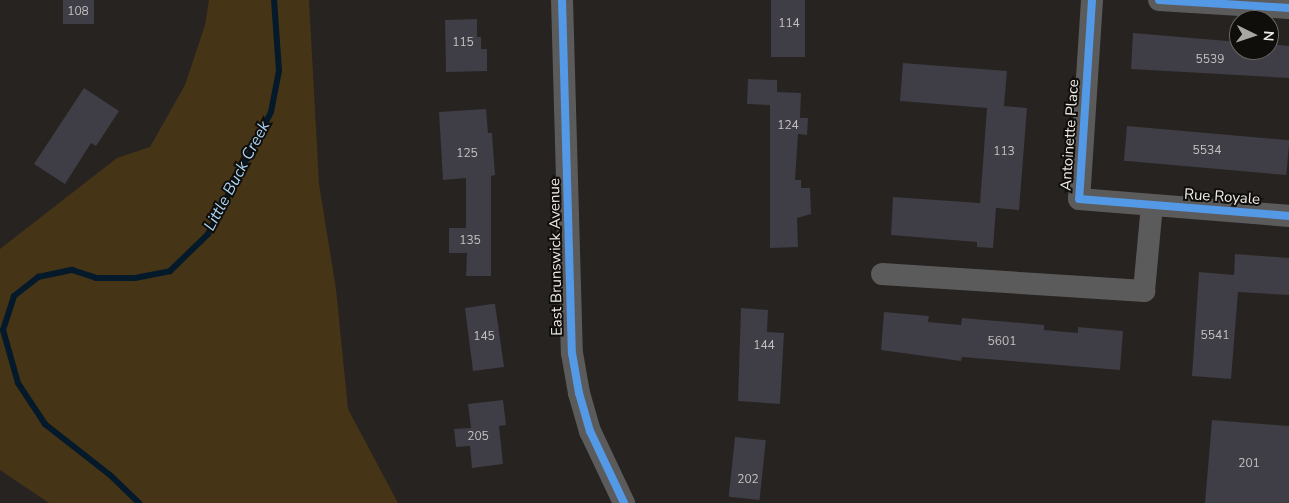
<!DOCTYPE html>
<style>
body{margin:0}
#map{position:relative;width:1289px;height:503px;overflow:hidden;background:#262320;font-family:"Nunito Sans",sans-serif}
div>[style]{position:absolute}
.green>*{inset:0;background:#463417}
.stream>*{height:6px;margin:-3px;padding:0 3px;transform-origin:3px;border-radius:3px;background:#041929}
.building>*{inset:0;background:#3f3d45;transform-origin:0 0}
.minor>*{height:22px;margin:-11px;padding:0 11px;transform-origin:11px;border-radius:11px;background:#5c5b5b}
.cycleway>*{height:8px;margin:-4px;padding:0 4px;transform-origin:4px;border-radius:4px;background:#5399e6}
span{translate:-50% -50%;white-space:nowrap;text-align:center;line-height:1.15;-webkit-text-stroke:4px #100e0b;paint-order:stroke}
.number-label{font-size:12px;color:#c4c1c0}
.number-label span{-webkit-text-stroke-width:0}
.street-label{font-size:15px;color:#f0ede9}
.water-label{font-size:16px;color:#a9d3f6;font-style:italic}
.north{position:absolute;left:1229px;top:10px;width:50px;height:50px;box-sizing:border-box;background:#100e0b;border:1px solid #6a6764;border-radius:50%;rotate:94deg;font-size:14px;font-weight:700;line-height:20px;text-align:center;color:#f0ede9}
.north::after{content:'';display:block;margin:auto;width:18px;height:22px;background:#a9a6a3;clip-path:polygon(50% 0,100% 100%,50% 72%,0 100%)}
</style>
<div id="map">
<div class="green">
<i style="clip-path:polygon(209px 0,309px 0,319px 184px,336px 289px,348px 409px,398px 503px,49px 503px,0 470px,0 249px,117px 158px,150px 147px,185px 85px,205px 25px)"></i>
</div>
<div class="stream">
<i style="left:139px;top:503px;width:40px;rotate:-136deg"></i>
<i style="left:110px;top:475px;width:83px;rotate:-141.9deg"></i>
<i style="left:45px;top:424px;width:49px;rotate:-123.4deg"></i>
<i style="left:18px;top:383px;width:55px;rotate:-105.8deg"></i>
<i style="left:3px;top:330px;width:36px;rotate:-72deg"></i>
<i style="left:14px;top:296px;width:31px;rotate:-38deg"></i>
<i style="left:38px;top:277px;width:35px;rotate:-12deg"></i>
<i style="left:72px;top:270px;width:25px;rotate:18deg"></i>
<i style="left:96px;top:278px;width:39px"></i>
<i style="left:135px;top:278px;width:36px;rotate:-11deg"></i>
<i style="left:170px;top:271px;width:53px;rotate:-44.2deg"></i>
<i style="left:208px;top:234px;width:137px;rotate:-62.7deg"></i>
<i style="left:271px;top:112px;width:42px;rotate:-79deg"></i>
<i style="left:279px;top:71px;width:71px;rotate:-94deg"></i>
</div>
<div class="building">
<i style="left:63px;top:0;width:31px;height:24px"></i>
<i style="left:771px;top:0;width:34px;height:57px"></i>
<i style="clip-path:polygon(477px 19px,477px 37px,481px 37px,481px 49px,487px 49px,487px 71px,446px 72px,445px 20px)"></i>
<i style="clip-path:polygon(1133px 33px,1239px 42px,1239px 50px,1269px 50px,1269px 44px,1289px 46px,1289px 78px,1131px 69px)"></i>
<i style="clip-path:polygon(903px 63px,1007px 71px,1004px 106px,1027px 108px,1019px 210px,996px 208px,993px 248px,977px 247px,977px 242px,891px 235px,893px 197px,980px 203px,987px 108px,900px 101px)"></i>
<i style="clip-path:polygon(748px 79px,777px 80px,777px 92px,801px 93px,800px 118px,808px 118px,807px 135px,798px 134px,795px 180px,801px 180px,801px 188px,810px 188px,811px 214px,797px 218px,798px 247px,770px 248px,770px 105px,747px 104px)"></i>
<i style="clip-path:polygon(84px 88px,119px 111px,96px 146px,91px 143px,65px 184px,34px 164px)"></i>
<i style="clip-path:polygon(486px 109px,488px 133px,492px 133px,495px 175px,491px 176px,491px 276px,466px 276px,467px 253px,449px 253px,449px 228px,466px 228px,466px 178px,443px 180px,439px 112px)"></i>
<i style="left:1127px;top:126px;width:163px;height:35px;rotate:5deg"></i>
<i style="clip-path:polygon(1235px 254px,1289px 258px,1289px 295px,1238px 292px,1231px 379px,1192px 376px,1199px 272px,1234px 275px)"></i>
<i style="clip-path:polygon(492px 304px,495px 304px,504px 367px,473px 371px,465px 308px)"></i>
<i style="clip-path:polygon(741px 308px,768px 310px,767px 332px,784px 333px,780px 404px,738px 401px)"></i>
<i style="clip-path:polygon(884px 312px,929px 316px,928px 322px,961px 325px,962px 318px,1044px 325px,1044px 330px,1078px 333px,1078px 327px,1123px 331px,1120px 370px,962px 357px,961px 361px,881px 350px)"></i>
<i style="clip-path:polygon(503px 400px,506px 425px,499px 426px,503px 464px,472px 468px,470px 446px,456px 447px,454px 429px,471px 428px,468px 404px)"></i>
<i style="clip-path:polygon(1212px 420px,1289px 426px,1289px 503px,1205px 503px)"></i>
<i style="left:735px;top:437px;width:31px;height:60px;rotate:6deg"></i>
</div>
<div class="minor">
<i style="left:562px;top:0;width:353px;rotate:88.4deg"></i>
<i style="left:572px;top:353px;width:41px;rotate:80.1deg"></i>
<i style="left:579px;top:393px;width:40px;rotate:74deg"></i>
<i style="left:590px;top:431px;width:80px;rotate:64.7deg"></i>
<i style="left:1092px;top:0;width:199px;rotate:93.7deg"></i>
<i style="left:1079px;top:199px;width:211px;rotate:4.6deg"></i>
<i style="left:1159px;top:0;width:130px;rotate:3.5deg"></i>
<i style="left:882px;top:274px;width:263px;rotate:3.7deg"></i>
<i style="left:1144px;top:291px;width:86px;rotate:-84.7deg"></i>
</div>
<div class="cycleway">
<i style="left:562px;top:0;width:353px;rotate:88.4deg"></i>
<i style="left:572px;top:353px;width:41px;rotate:80.1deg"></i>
<i style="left:579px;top:393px;width:40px;rotate:74deg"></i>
<i style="left:590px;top:431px;width:80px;rotate:64.7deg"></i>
<i style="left:1092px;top:0;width:199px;rotate:93.7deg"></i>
<i style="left:1079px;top:199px;width:211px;rotate:4.6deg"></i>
<i style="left:1159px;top:0;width:130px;rotate:3.5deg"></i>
</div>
<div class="number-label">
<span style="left:78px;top:12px">108</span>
<span style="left:789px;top:24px">114</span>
<span style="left:463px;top:43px">115</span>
<span style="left:1210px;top:60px">5539</span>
<span style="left:788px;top:126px">124</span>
<span style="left:1207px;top:151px">5534</span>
<span style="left:1004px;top:152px">113</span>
<span style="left:467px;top:154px">125</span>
<span style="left:470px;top:241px">135</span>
<span style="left:1215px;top:336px">5541</span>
<span style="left:484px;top:337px">145</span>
<span style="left:1002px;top:342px">5601</span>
<span style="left:764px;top:346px">144</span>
<span style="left:478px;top:437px">205</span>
<span style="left:1249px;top:464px">201</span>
<span style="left:748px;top:480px">202</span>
</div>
<div class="street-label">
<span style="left:1070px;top:135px;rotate:-86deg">Antoinette Place</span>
<span style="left:1222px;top:197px;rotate:4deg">Rue Royale</span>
<span style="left:556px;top:257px;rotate:-91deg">East Brunswick Avenue</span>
</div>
<div class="water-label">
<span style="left:237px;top:176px;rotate:-62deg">Little Buck Creek</span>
</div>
<div class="north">N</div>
</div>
